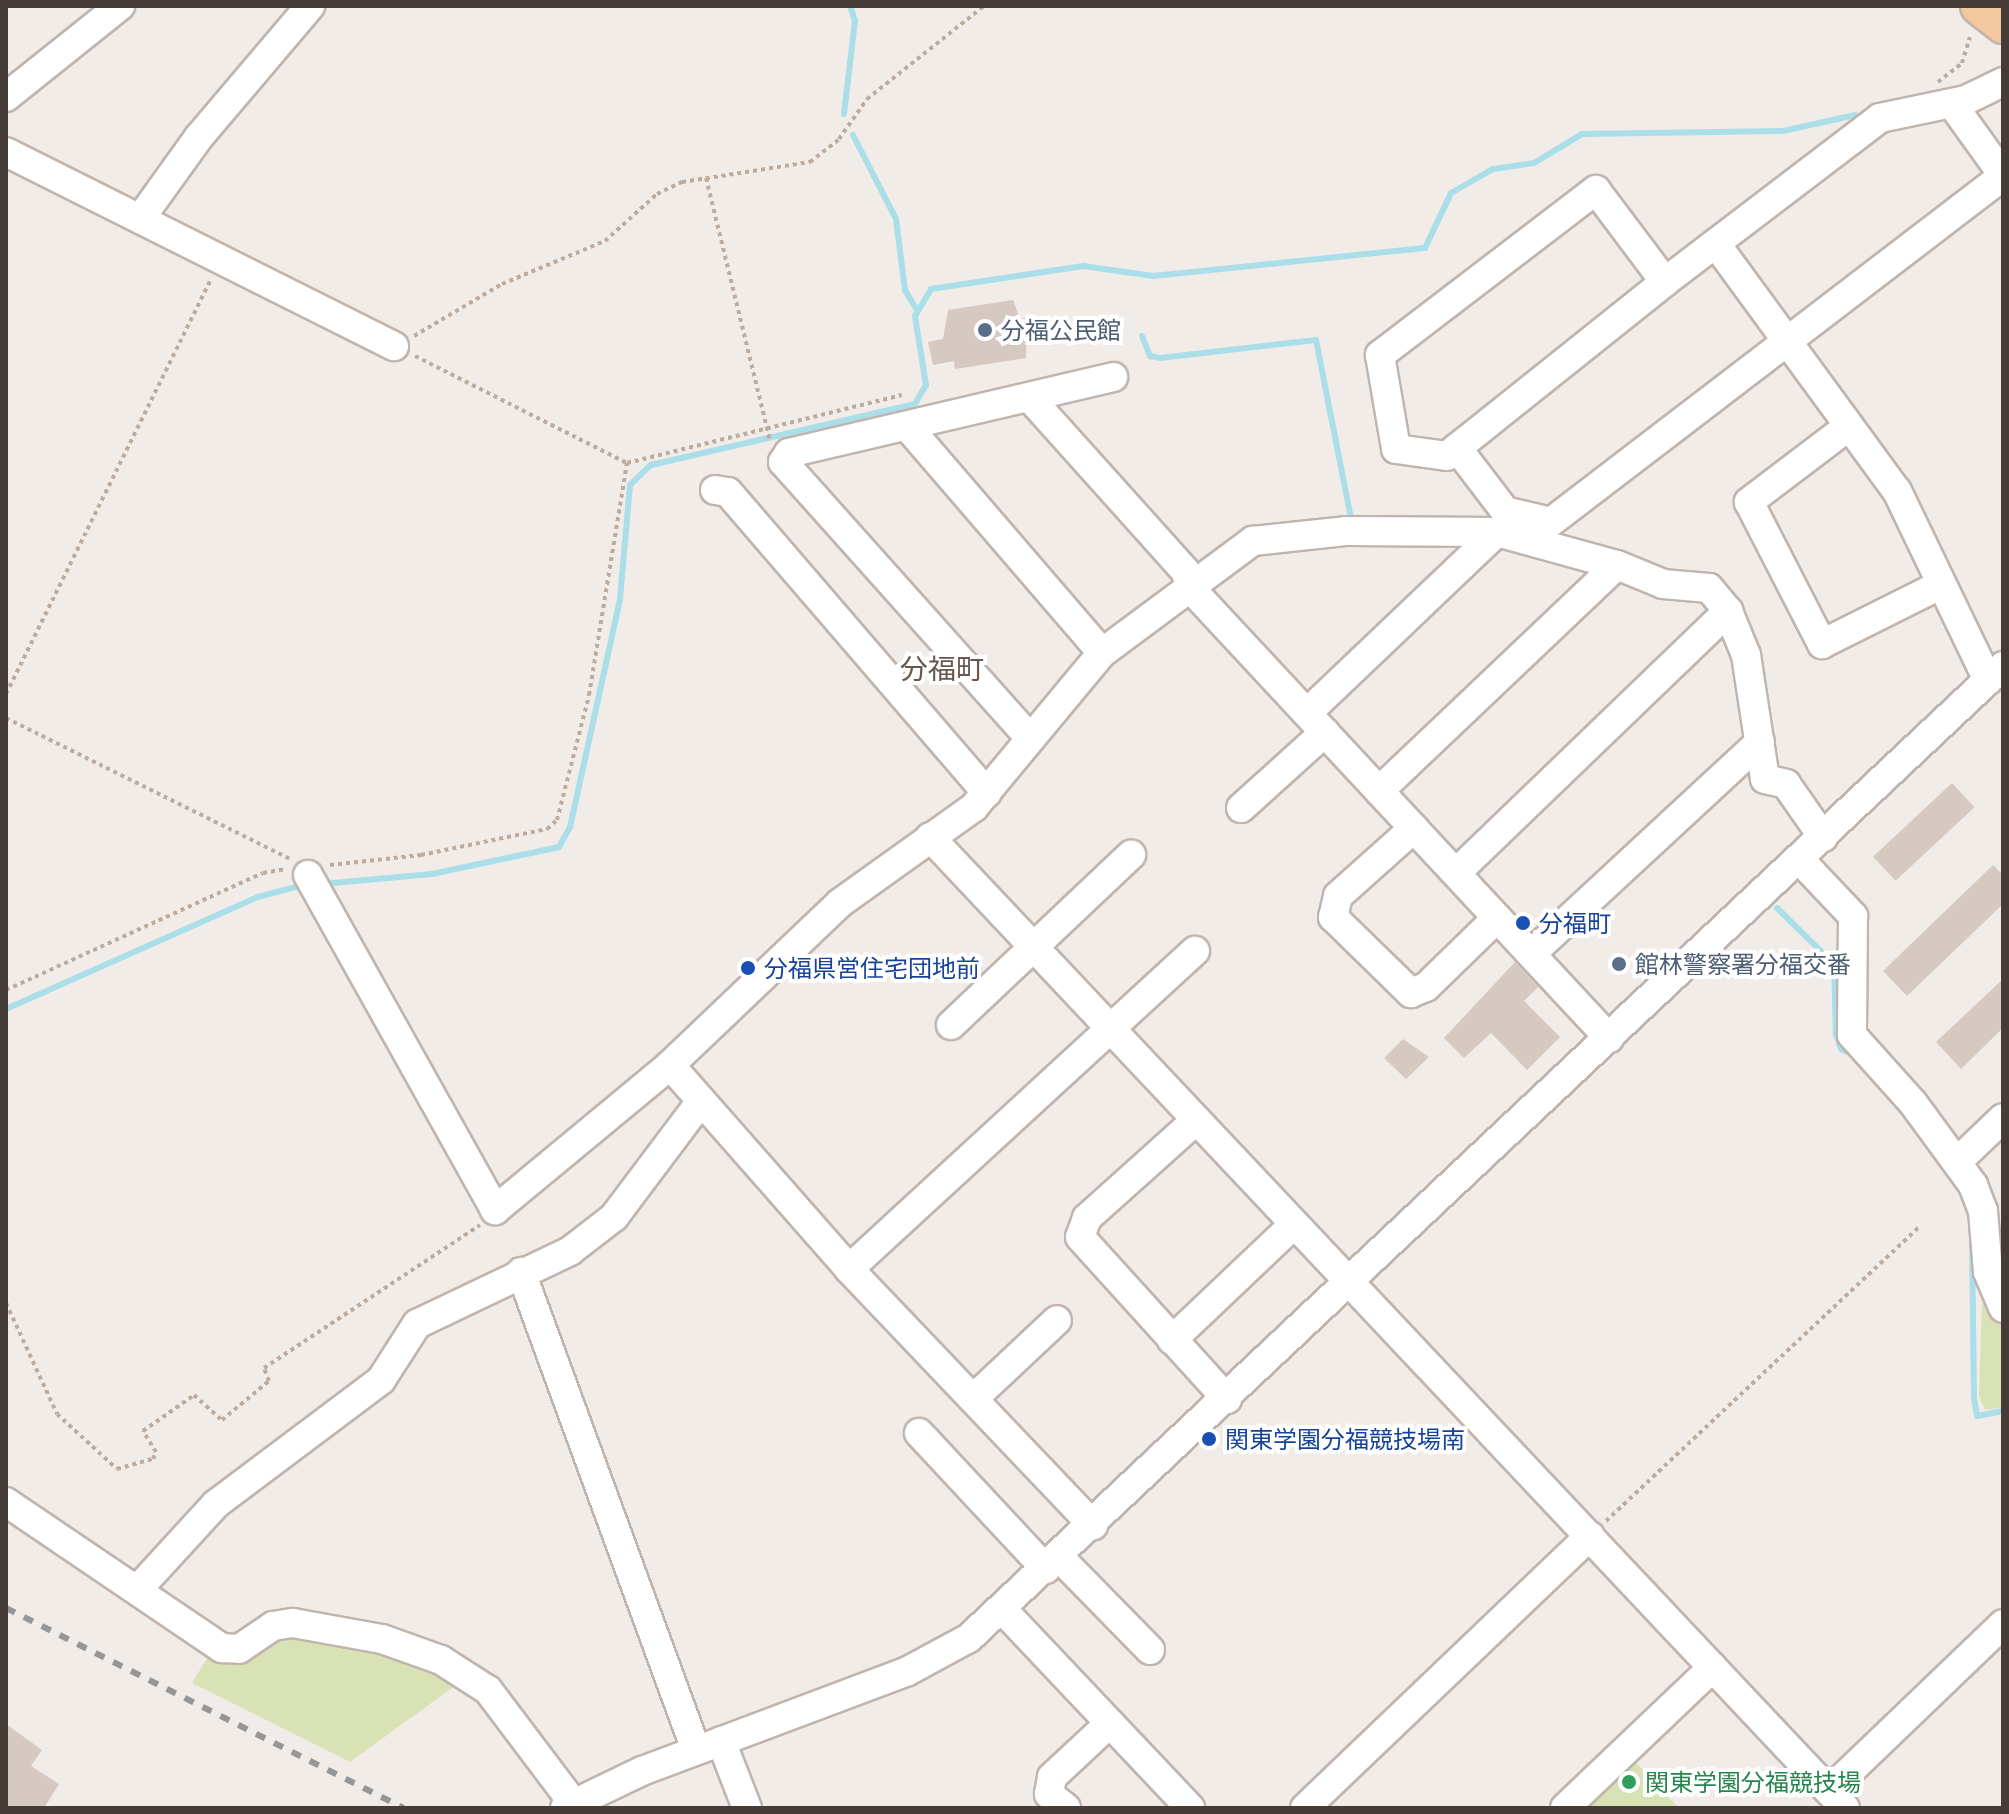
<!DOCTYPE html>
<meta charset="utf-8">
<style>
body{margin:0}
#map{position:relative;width:2009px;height:1814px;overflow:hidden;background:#f2ece8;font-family:"Noto Sans","Noto Sans JP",sans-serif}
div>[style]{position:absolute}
.green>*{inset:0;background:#d8e2b4}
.stream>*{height:6px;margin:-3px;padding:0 3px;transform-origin:3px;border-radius:3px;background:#aadee9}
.building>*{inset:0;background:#d6c9c1;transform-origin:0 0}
.path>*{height:4px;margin-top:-2px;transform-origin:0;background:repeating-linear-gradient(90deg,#bdab9e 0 4px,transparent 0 8px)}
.roads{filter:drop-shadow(2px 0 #c0b5ae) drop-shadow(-2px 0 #c0b5ae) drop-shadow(0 2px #c0b5ae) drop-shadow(0 -2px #c0b5ae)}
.minor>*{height:28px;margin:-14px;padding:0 14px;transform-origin:14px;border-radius:14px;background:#fff}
.major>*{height:36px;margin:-18px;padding:0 18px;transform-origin:18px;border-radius:18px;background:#f4c89e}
.rail>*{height:6px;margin-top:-3px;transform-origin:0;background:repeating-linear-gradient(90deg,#969696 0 10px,transparent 0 20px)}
.dots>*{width:22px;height:22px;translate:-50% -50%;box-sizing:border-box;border:4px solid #fff;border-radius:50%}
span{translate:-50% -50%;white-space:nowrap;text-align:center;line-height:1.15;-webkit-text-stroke:8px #fff;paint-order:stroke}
.service-label{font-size:24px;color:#4e5e75}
.left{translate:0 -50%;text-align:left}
.transit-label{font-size:24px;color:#164399}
.leisure-label{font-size:24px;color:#27864d}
.quarter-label{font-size:28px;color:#66584f}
.frame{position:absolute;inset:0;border:8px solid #453c37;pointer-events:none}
</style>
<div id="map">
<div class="green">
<i style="clip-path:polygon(1982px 1302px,2003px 1324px,2003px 1407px,1985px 1410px,1979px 1395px)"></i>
<i style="clip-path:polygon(284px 1633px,387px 1646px,463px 1680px,350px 1762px,192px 1683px,211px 1652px,235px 1664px)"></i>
<i style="clip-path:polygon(1630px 1756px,1679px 1808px,1577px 1808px)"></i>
</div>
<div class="stream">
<i style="left:844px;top:114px;width:94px;rotate:-83.3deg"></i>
<i style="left:855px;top:21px;width:16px;rotate:-108deg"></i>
<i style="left:853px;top:135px;width:94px;rotate:62.9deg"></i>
<i style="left:896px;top:219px;width:72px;rotate:82.8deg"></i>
<i style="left:905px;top:290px;width:23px;rotate:59deg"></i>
<i style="left:1142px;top:336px;width:22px;rotate:68deg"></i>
<i style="left:1150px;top:356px;width:10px;rotate:11deg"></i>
<i style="left:1160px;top:358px;width:157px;rotate:-6.6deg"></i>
<i style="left:1316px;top:340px;width:181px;rotate:78.9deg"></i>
<i style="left:1351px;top:518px;width:6px"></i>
<i style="left:1755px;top:644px;width:32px;rotate:76deg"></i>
<i style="left:322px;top:884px;width:110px;rotate:-5.2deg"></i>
<i style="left:432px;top:874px;width:130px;rotate:-12deg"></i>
<i style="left:559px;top:847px;width:23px;rotate:-61deg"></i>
<i style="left:570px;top:827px;width:233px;rotate:-77.6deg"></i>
<i style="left:620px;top:599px;width:114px;rotate:-85deg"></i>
<i style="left:630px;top:485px;width:29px;rotate:-44deg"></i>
<i style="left:651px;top:465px;width:271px;rotate:-13deg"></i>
<i style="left:915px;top:404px;width:22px;rotate:-60deg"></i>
<i style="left:926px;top:385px;width:70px;rotate:-99.1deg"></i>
<i style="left:915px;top:316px;width:31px;rotate:-59deg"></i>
<i style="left:931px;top:289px;width:154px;rotate:-8.6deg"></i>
<i style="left:1083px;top:266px;width:71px;rotate:8.1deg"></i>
<i style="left:1153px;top:276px;width:273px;rotate:-5.9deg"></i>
<i style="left:1425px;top:248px;width:61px;rotate:-64.7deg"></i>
<i style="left:1451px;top:193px;width:48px;rotate:-29.7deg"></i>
<i style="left:1493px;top:169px;width:41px;rotate:-8.3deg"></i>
<i style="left:1534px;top:163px;width:56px;rotate:-31.1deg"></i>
<i style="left:1582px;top:134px;width:201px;rotate:-0.9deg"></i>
<i style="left:1783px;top:131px;width:74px;rotate:-12.5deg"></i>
<i style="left:1777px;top:908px;width:80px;rotate:44.5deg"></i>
<i style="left:1834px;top:964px;width:71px;rotate:88.4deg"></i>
<i style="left:1836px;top:1035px;width:15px;rotate:70deg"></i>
<i style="left:1841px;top:1049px;width:14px;rotate:25deg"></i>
<i style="left:6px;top:1009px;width:276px;rotate:-24deg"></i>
<i style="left:258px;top:897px;width:47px;rotate:-14.9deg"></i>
<i style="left:1972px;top:1235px;width:164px;rotate:89.3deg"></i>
<i style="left:1974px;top:1399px;width:17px;rotate:80deg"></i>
<i style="left:1977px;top:1416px;width:26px;rotate:-11deg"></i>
</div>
<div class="building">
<i style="clip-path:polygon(1013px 300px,1020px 319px,1027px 318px,1026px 358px,955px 369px,954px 361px,933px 365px,928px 342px,943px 339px,948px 310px)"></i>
<i style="left:1952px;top:783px;width:33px;height:108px;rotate:47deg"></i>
<i style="clip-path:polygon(1993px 865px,2003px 875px,2003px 904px,1907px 996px,1883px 971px)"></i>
<i style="clip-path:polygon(1515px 962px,1538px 987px,1524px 1001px,1560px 1037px,1527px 1070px,1491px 1033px,1464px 1058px,1444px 1038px)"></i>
<i style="clip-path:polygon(2003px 979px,2003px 1028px,1961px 1069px,1936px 1042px)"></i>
<i style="clip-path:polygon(1403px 1039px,1429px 1057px,1406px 1079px,1384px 1058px)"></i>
<i style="clip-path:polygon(6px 1724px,42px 1750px,31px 1766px,59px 1784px,44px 1808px,6px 1808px)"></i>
</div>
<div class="path">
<i style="left:1938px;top:82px;width:31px;rotate:-38deg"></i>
<i style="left:1962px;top:63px;width:27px;rotate:-73deg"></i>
<i style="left:706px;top:178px;width:270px;rotate:76.3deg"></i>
<i style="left:414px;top:336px;width:102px;rotate:-30.6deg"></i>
<i style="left:502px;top:284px;width:112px;rotate:-22.7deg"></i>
<i style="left:605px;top:241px;width:70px;rotate:-42.1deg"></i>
<i style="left:657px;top:194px;width:28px;rotate:-26deg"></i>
<i style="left:682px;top:182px;width:130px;rotate:-8.9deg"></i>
<i style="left:810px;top:162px;width:37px;rotate:-38deg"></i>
<i style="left:839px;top:139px;width:49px;rotate:-55deg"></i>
<i style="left:867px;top:99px;width:149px;rotate:-38.5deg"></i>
<i style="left:415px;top:356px;width:237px;rotate:26.8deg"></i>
<i style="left:6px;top:694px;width:461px;rotate:-63.7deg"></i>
<i style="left:6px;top:718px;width:317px;rotate:26.4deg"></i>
<i style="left:330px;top:865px;width:92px;rotate:-6.3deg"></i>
<i style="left:421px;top:855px;width:129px;rotate:-11.7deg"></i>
<i style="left:547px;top:829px;width:13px;rotate:-42deg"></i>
<i style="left:557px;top:820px;width:129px;rotate:-75.6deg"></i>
<i style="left:589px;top:695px;width:235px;rotate:-80.7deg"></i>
<i style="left:627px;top:463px;width:283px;rotate:-13.9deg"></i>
<i style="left:6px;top:990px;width:282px;rotate:-24.5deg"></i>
<i style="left:263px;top:873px;width:22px;rotate:-10deg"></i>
<i style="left:6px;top:1303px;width:122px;rotate:65.3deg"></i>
<i style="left:57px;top:1414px;width:81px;rotate:42.5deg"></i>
<i style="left:117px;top:1469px;width:37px;rotate:-16deg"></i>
<i style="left:153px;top:1459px;width:8px;rotate:-67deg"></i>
<i style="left:156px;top:1452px;width:25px;rotate:-122deg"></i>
<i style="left:143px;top:1431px;width:62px;rotate:-35.2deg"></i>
<i style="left:194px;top:1395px;width:38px;rotate:42deg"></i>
<i style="left:222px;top:1420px;width:61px;rotate:-39.7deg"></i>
<i style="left:269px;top:1381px;width:14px;rotate:-111deg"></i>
<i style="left:264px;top:1368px;width:259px;rotate:-33.5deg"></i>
<i style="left:1606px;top:1521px;width:431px;rotate:-43.2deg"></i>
</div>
<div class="roads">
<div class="minor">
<i style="left:2003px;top:82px;width:41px;rotate:154.1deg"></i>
<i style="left:1966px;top:100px;width:88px;rotate:168.2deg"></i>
<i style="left:1880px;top:118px;width:270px;rotate:142.7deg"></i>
<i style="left:1665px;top:282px;width:115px;rotate:-126.9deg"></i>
<i style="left:1596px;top:190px;width:272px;rotate:142.6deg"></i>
<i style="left:1380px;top:355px;width:95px;rotate:80.3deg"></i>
<i style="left:1396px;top:449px;width:51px;rotate:7.8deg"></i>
<i style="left:1447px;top:456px;width:13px;rotate:-39deg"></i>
<i style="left:1457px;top:448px;width:79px;rotate:52.7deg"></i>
<i style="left:1505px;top:511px;width:47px;rotate:13.4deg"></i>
<i style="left:1551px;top:522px;width:569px;rotate:-37.43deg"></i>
<i style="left:6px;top:97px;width:146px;rotate:-38.6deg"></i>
<i style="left:1952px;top:104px;width:87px;rotate:54.3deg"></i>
<i style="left:6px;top:152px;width:434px;rotate:26.6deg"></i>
<i style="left:140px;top:219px;width:101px;rotate:-54.3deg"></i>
<i style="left:199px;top:137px;width:172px;rotate:-49.7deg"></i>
<i style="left:1716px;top:244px;width:306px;rotate:53.8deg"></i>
<i style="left:1897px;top:491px;width:210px;rotate:64.3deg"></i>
<i style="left:1030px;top:398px;width:232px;rotate:48.1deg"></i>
<i style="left:1185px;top:571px;width:22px;rotate:68deg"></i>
<i style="left:1193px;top:591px;width:611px;rotate:47.06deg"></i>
<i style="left:907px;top:426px;width:299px;rotate:49.3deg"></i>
<i style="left:1849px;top:426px;width:126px;rotate:142.8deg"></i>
<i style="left:1749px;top:502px;width:160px;rotate:62.8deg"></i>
<i style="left:1822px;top:644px;width:132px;rotate:-26.6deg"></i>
<i style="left:1457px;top:448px;width:266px;rotate:-38.6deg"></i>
<i style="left:715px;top:490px;width:13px;rotate:9deg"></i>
<i style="left:728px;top:492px;width:397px;rotate:49.3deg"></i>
<i style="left:1307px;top:713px;width:262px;rotate:-43.6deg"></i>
<i style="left:1029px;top:737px;width:369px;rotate:-131.8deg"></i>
<i style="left:783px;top:462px;width:11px;rotate:-56deg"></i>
<i style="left:789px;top:453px;width:333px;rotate:-13.2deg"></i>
<i style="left:1379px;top:791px;width:328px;rotate:-43.5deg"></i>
<i style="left:1241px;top:808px;width:113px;rotate:-42.1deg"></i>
<i style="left:1414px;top:828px;width:102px;rotate:138.2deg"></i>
<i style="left:1338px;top:896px;width:22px;rotate:103deg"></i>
<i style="left:1333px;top:917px;width:109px;rotate:44.3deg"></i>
<i style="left:1411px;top:993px;width:16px;rotate:-22deg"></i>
<i style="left:1426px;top:987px;width:99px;rotate:-44.2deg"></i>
<i style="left:930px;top:837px;width:1334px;rotate:46.7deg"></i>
<i style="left:1799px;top:859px;width:79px;rotate:46.5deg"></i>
<i style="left:1853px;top:916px;width:119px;rotate:90.5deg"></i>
<i style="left:1852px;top:1035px;width:91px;rotate:48.1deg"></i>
<i style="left:1913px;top:1103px;width:102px;rotate:53.8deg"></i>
<i style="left:1973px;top:1185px;width:28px;rotate:69deg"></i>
<i style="left:1983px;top:1211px;width:61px;rotate:85.3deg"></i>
<i style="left:1988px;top:1272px;width:39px;rotate:67deg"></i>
<i style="left:1456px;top:873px;width:378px;rotate:-43.9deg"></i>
<i style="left:308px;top:875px;width:384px;rotate:60.8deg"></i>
<i style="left:495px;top:1210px;width:227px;rotate:-39.6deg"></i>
<i style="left:670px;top:1065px;width:235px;rotate:-43.6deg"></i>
<i style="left:840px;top:903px;width:165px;rotate:-35.6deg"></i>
<i style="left:974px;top:807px;width:200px;rotate:-50.3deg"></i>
<i style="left:1102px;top:653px;width:188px;rotate:-36.6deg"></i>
<i style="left:1253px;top:541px;width:95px;rotate:-6.1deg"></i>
<i style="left:1347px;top:531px;width:150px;rotate:0.4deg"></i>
<i style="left:1497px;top:532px;width:124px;rotate:15.4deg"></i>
<i style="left:1617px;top:565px;width:50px;rotate:22.4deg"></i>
<i style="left:1663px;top:584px;width:46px;rotate:5deg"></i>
<i style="left:1709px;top:588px;width:30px;rotate:50deg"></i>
<i style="left:1728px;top:611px;width:48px;rotate:67.8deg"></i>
<i style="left:1746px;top:655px;width:125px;rotate:81.3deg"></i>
<i style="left:1765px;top:779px;width:22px;rotate:13deg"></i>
<i style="left:1786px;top:784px;width:65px;rotate:55.1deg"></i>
<i style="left:1531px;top:954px;width:312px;rotate:-42.8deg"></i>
<i style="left:951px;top:1025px;width:248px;rotate:-43.4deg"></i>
<i style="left:670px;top:1065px;width:271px;rotate:48.7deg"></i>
<i style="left:849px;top:1269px;width:354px;rotate:46.4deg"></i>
<i style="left:1194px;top:1122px;width:144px;rotate:138.1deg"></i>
<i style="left:1087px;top:1218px;width:20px;rotate:110deg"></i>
<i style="left:1080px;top:1237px;width:219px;rotate:47.8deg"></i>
<i style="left:1958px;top:1161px;width:62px;rotate:-43.7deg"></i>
<i style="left:849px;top:1269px;width:470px;rotate:-42.6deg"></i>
<i style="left:521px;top:1272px;width:509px;rotate:69.89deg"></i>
<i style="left:1172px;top:1340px;width:166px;rotate:-43.5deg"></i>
<i style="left:973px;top:1399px;width:115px;rotate:-43.2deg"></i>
<i style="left:919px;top:1433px;width:186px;rotate:47deg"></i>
<i style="left:6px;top:1502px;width:261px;rotate:34.1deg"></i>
<i style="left:222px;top:1648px;width:17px;rotate:3deg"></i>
<i style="left:239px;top:1649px;width:41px;rotate:-34.1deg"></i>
<i style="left:273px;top:1626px;width:20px;rotate:-9deg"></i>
<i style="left:293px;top:1623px;width:90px;rotate:10.2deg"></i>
<i style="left:382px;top:1639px;width:63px;rotate:19.6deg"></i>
<i style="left:441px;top:1660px;width:56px;rotate:32.6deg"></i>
<i style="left:488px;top:1690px;width:141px;rotate:53deg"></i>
<i style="left:1059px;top:1557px;width:130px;rotate:45.6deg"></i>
<i style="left:138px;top:1589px;width:115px;rotate:-47.5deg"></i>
<i style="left:216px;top:1504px;width:206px;rotate:-36.9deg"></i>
<i style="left:381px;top:1380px;width:67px;rotate:-57.3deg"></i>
<i style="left:417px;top:1324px;width:170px;rotate:-25.5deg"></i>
<i style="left:570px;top:1251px;width:56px;rotate:-37.7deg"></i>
<i style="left:614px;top:1217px;width:145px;rotate:-53.1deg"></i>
<i style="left:1002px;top:1609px;width:274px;rotate:46.6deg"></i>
<i style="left:721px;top:1741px;width:72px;rotate:68.8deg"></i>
<i style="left:1829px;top:1791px;width:241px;rotate:-43.8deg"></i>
<i style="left:565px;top:1808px;width:85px;rotate:-25.7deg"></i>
<i style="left:642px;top:1771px;width:284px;rotate:-20.6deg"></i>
<i style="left:908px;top:1671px;width:69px;rotate:-28.4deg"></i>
<i style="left:969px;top:1638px;width:1419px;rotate:-43.23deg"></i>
<i style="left:1066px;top:1808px;width:22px;rotate:-141deg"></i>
<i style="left:1049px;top:1794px;width:17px;rotate:-80deg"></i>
<i style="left:1052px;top:1777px;width:79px;rotate:-43deg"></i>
<i style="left:1305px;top:1808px;width:394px;rotate:-43.7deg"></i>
<i style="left:1565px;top:1808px;width:204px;rotate:-43.6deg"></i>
</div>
<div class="major">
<i style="left:1979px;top:6px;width:31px;rotate:38deg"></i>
</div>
</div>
<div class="rail">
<i style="left:6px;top:1608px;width:445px;rotate:26.7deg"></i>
</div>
<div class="dots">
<i style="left:985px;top:330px;background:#5c6f8a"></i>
<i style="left:1523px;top:923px;background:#1a4fb4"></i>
<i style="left:1619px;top:964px;background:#5c6f8a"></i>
<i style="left:748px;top:968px;background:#1a4fb4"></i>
<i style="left:1209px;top:1439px;background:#1a4fb4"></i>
<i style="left:1629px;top:1782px;background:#2e9e5b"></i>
</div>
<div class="service-label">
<span class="left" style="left:1001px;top:330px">分福公民館</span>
<span class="left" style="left:1635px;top:964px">館林警察署分福交番</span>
</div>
<div class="transit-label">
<span class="left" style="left:1539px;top:923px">分福町</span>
<span class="left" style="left:764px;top:968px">分福県営住宅団地前</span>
<span class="left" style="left:1225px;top:1439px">関東学園分福競技場南</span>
</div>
<div class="leisure-label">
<span class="left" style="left:1645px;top:1782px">関東学園分福競技場</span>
</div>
<div class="quarter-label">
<span style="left:942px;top:668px">分福町</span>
</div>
<div class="frame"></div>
</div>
